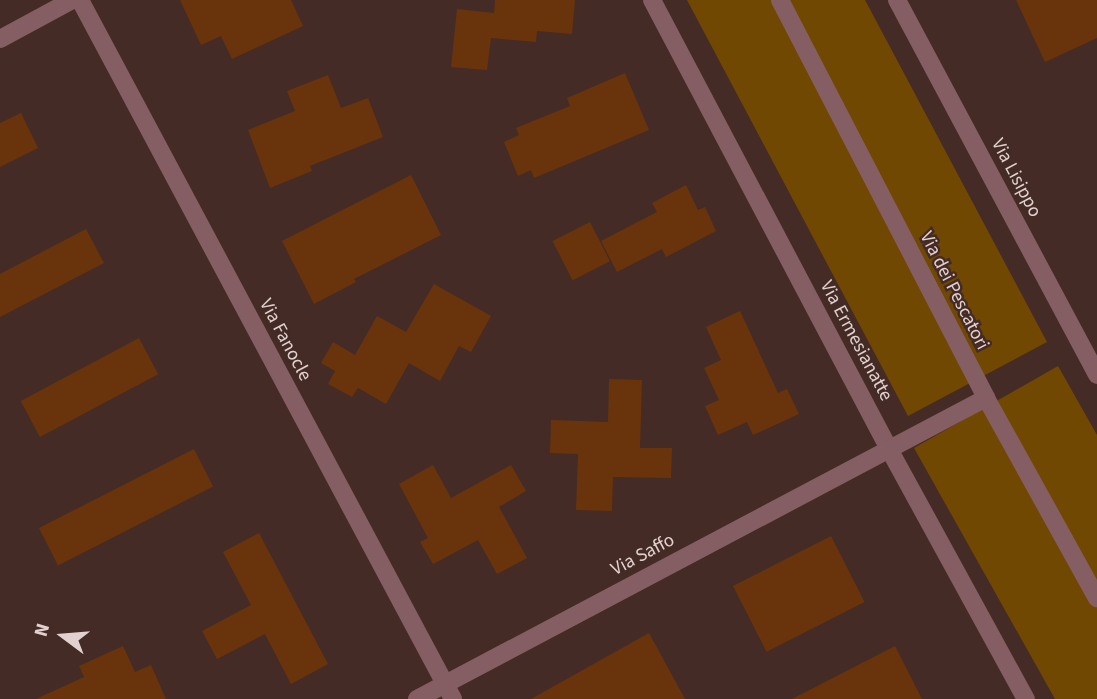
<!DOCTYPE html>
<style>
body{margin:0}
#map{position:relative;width:1097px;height:699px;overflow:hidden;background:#442b26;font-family:"Source Sans 3",sans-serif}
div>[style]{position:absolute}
.green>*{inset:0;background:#714802}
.building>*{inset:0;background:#69340c;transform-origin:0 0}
.minor>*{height:18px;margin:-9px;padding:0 9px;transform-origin:9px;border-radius:9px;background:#845e62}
span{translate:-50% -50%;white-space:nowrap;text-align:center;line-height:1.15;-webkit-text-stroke:5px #442b26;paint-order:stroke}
.street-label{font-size:19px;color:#e2d1ce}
.north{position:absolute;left:28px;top:601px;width:70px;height:70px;-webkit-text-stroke:5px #442b26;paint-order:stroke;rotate:286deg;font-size:19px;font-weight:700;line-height:28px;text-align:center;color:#e2d1ce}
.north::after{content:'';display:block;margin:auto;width:24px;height:32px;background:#e2d1ce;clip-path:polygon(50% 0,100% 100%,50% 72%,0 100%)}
</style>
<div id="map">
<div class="green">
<i style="clip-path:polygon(687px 0,865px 0,1047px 342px,908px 416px)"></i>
<i style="clip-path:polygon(1058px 366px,1097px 435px,1097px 699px,1055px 699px,914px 448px)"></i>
</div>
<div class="building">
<i style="clip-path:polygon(180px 0,291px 0,303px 26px,232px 59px,221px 36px,201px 45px)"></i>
<i style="clip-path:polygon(495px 0,575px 0,572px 34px,537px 31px,536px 42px,491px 38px,487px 70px,451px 67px,457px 9px,494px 13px)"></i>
<i style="clip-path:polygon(1016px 0,1097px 0,1097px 38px,1045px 62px)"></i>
<i style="clip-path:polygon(625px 73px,649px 130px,534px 178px,531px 170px,518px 176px,504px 142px,519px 135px,516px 128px,570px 106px,567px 98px)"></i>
<i style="clip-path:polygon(328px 75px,341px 108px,368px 98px,383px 137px,310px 166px,312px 171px,270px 188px,248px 130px,295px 111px,287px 91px)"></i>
<i style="clip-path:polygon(21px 113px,38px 148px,0 167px,0 123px)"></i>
<i style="clip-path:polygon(411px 175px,441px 235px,354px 279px,356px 282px,314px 304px,282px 241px)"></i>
<i style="clip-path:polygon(686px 185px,698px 210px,705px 207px,716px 231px,666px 257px,662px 249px,617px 272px,601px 241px,657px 212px,652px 203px)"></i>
<i style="left:590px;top:222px;width:44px;height:42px;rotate:63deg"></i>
<i style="clip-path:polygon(86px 229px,104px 263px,0 317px,0 274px)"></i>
<i style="clip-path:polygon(434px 284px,491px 316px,471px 352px,459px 346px,440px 381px,409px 363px,386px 404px,358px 388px,352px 397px,328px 384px,335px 371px,321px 363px,333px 342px,355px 355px,377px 316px,406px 332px)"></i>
<i style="clip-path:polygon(740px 311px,778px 393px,787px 389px,799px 414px,753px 435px,747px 422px,718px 435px,705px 406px,719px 400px,704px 368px,721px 360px,706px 327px)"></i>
<i style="left:139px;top:338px;width:41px;height:134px;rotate:62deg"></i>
<i style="clip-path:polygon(609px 379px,642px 380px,640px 448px,672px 448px,671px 478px,613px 477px,612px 511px,576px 510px,578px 454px,550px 453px,551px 420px,608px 422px)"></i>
<i style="left:194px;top:449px;width:42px;height:174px;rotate:63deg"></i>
<i style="clip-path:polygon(433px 465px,451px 498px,511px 465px,526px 491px,499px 507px,527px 558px,497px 574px,478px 540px,433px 564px,420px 542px,428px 538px,399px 484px)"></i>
<i style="clip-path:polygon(259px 533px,328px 664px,291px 684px,265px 634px,217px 659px,202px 631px,251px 605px,223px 552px)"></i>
<i style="left:831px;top:536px;width:74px;height:110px;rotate:63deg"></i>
<i style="clip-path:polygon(649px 633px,685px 699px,531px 699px)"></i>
<i style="clip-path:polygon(123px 646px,135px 672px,151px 665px,166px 699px,36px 699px,84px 677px,79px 666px)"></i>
<i style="clip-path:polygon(895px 646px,922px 699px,792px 699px)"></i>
</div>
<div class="minor">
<i style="left:80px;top:0;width:792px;rotate:61.91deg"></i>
<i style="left:652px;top:0;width:508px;rotate:62.17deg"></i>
<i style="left:889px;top:449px;width:285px;rotate:61.3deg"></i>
<i style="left:780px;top:0;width:448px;rotate:62.6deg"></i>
<i style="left:986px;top:398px;width:229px;rotate:61deg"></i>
<i style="left:897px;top:0;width:425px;rotate:61.9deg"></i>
<i style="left:0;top:39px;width:82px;rotate:-28.4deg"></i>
<i style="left:417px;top:699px;width:644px;rotate:-27.88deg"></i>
</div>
<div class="street-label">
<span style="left:1016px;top:178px;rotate:62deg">Via Lisippo</span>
<span style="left:954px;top:291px;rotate:63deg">Via dei Pescatori</span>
<span style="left:285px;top:340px;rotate:62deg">Via Fanocle</span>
<span style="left:856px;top:341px;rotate:62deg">Via Ermesianatte</span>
<span style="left:643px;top:555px;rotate:-28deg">Via Saffo</span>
</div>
<div class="north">N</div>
</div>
